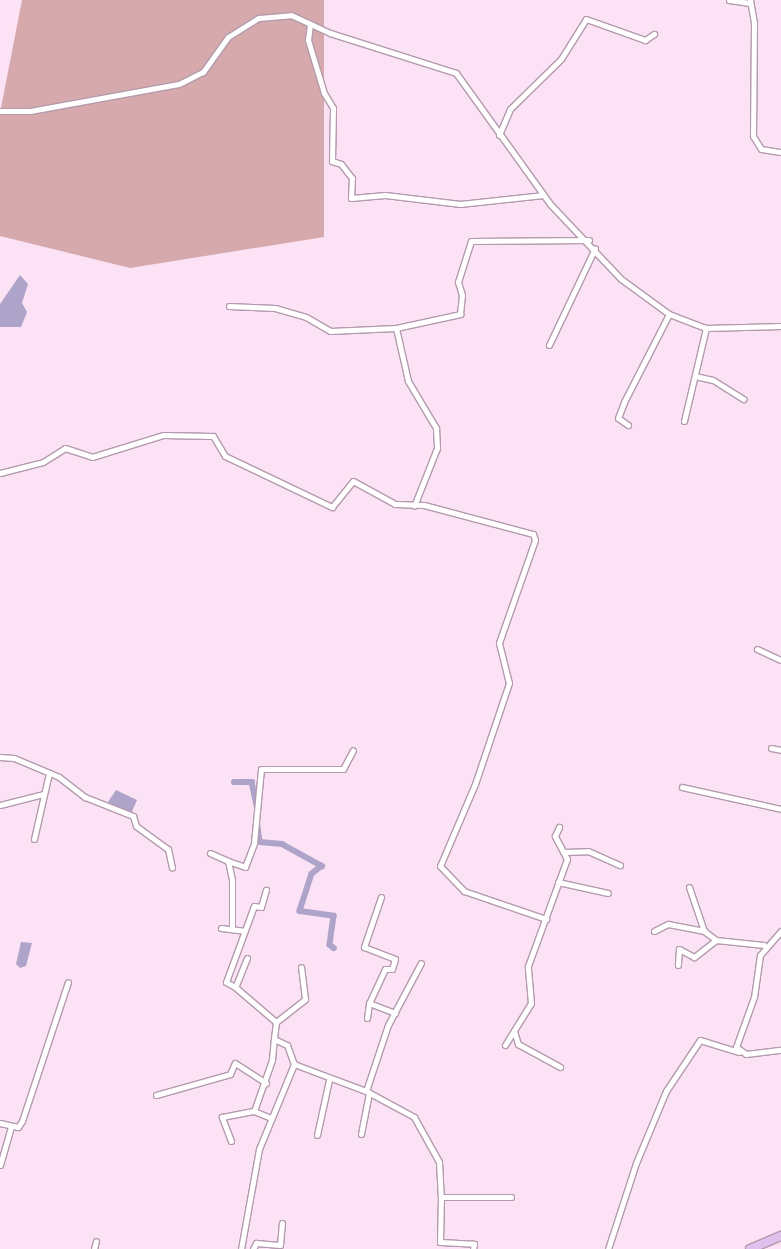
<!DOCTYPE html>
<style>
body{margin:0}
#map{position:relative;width:781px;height:1249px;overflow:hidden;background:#fce2f5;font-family:"PT Sans Narrow",sans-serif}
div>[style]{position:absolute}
.forest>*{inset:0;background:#d6a9ac}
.water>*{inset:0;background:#aea3c8}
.canal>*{height:5.5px;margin:-2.75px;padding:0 2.75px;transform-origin:2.75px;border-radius:2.75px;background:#aea3c8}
.roads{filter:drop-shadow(1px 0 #b39aac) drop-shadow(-1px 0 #b39aac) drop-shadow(0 1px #b39aac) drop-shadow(0 -1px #b39aac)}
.minor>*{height:5px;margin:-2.5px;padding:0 2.5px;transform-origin:2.5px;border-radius:2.5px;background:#fff}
.trunk>*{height:8px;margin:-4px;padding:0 4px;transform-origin:4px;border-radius:4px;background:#e2c0ee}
span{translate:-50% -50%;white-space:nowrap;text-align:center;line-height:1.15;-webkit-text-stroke:5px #fff;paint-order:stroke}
</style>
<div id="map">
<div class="forest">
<i style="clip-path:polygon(22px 0,324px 0,324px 237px,130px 268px,0 236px,0 113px)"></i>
</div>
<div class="water">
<i style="clip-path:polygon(20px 275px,28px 284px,22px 303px,27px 312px,21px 327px,0 327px,0 304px)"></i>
<i style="clip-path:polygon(116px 790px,137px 800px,131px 814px,108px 802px)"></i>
<i style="clip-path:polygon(21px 942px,32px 943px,26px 966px,20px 968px,16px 964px)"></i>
</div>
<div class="canal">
<i style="left:234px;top:782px;width:18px"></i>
<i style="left:252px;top:782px;width:25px;rotate:78deg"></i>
<i style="left:257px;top:820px;width:22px;rotate:82deg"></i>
<i style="left:260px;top:842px;width:22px;rotate:5deg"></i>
<i style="left:282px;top:844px;width:46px;rotate:28.8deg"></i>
<i style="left:322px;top:866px;width:13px;rotate:141deg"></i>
<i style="left:312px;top:874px;width:39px;rotate:108deg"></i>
<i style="left:300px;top:911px;width:34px;rotate:8deg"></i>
<i style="left:334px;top:916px;width:29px;rotate:98deg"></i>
<i style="left:330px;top:945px;width:5px;rotate:37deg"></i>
</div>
<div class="roads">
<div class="minor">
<i style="left:729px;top:0;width:21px;rotate:8deg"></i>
<i style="left:750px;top:0;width:23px;rotate:80deg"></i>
<i style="left:754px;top:23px;width:113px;rotate:90.5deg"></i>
<i style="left:753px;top:136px;width:15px;rotate:58deg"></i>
<i style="left:761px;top:149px;width:20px;rotate:9deg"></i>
<i style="left:310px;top:24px;width:16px;rotate:97deg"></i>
<i style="left:308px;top:40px;width:55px;rotate:73.2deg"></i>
<i style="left:324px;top:93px;width:17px;rotate:59deg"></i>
<i style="left:333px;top:108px;width:53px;rotate:91.1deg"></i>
<i style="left:332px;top:161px;width:9px;rotate:18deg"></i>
<i style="left:341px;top:164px;width:18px;rotate:52deg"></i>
<i style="left:352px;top:178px;width:20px;rotate:93deg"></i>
<i style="left:351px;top:198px;width:34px;rotate:-5deg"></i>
<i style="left:385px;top:195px;width:76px;rotate:6.8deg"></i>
<i style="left:460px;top:204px;width:84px;rotate:-6.1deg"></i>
<i style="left:0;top:111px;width:30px"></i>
<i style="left:30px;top:111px;width:151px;rotate:-10.3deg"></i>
<i style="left:179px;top:84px;width:27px;rotate:-27deg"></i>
<i style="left:203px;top:72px;width:43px;rotate:-54.5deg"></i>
<i style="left:228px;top:37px;width:36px;rotate:-32deg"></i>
<i style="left:259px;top:18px;width:32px;rotate:-5deg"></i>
<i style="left:291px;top:15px;width:43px;rotate:24.8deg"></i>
<i style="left:330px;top:33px;width:132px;rotate:17.6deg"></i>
<i style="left:456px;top:73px;width:161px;rotate:54.3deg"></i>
<i style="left:550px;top:204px;width:103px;rotate:46.6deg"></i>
<i style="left:621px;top:279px;width:59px;rotate:36.1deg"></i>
<i style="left:669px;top:314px;width:40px;rotate:21deg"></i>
<i style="left:706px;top:328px;width:75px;rotate:-1.5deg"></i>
<i style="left:499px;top:135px;width:28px;rotate:-67deg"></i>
<i style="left:510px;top:109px;width:71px;rotate:-44.4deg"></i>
<i style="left:561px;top:59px;width:47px;rotate:-58deg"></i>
<i style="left:586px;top:19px;width:63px;rotate:19.6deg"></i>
<i style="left:645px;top:40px;width:11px;rotate:-34deg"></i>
<i style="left:229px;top:306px;width:46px;rotate:2.5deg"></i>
<i style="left:275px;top:308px;width:32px;rotate:16deg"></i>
<i style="left:306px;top:317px;width:28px;rotate:30deg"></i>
<i style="left:330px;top:331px;width:66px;rotate:-2.6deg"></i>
<i style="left:396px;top:328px;width:66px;rotate:-12.3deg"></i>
<i style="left:460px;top:314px;width:19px;rotate:-84deg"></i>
<i style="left:462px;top:295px;width:14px;rotate:-107deg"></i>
<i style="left:458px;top:282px;width:43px;rotate:-72.4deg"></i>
<i style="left:471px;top:241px;width:118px;rotate:-0.5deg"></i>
<i style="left:396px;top:328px;width:54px;rotate:77.2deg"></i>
<i style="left:408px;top:381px;width:55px;rotate:59.2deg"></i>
<i style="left:436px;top:428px;width:20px;rotate:87deg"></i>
<i style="left:437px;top:448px;width:62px;rotate:111.6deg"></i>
<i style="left:549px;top:345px;width:107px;rotate:-64.6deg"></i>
<i style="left:695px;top:376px;width:18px;rotate:13deg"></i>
<i style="left:713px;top:380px;width:36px;rotate:32deg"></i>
<i style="left:684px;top:421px;width:96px;rotate:-76.7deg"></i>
<i style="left:628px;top:425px;width:12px;rotate:-145deg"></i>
<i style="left:618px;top:418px;width:17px;rotate:-69deg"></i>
<i style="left:624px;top:402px;width:99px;rotate:-62.9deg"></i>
<i style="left:0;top:473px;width:44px;rotate:-14.3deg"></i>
<i style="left:43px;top:462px;width:26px;rotate:-32deg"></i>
<i style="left:65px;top:448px;width:28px;rotate:18deg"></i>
<i style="left:92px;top:457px;width:74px;rotate:-17.2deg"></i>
<i style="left:163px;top:435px;width:50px;rotate:1.1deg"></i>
<i style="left:213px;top:436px;width:23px;rotate:59deg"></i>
<i style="left:225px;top:456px;width:119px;rotate:25.5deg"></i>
<i style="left:332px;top:507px;width:33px;rotate:-51deg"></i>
<i style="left:353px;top:481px;width:48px;rotate:28.7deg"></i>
<i style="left:395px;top:504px;width:29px;rotate:2deg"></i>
<i style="left:424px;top:505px;width:113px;rotate:14.9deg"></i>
<i style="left:533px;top:534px;width:6px;rotate:72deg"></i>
<i style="left:535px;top:540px;width:109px;rotate:109.3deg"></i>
<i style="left:499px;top:643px;width:41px;rotate:76deg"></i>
<i style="left:509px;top:683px;width:107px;rotate:108.6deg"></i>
<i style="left:475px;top:784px;width:89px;rotate:113.1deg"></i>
<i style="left:440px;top:866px;width:35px;rotate:46deg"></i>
<i style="left:464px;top:891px;width:87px;rotate:18.9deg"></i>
<i style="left:757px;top:649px;width:26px;rotate:25deg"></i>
<i style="left:771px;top:748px;width:10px;rotate:11deg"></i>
<i style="left:0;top:757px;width:14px;rotate:4deg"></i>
<i style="left:14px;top:758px;width:49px;rotate:22.9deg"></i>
<i style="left:59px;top:777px;width:33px;rotate:38deg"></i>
<i style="left:85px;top:797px;width:52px;rotate:21.6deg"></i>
<i style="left:133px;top:816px;width:10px;rotate:73deg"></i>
<i style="left:136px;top:826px;width:39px;rotate:36deg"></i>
<i style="left:168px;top:849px;width:19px;rotate:78deg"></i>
<i style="left:682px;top:787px;width:101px;rotate:12.5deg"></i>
<i style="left:0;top:805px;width:44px;rotate:-14.3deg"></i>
<i style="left:34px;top:839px;width:68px;rotate:-77.2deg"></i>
<i style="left:563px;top:852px;width:25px;rotate:-2deg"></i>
<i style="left:588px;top:851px;width:35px;rotate:24deg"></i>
<i style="left:210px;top:853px;width:20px;rotate:24deg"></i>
<i style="left:228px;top:861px;width:19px;rotate:78deg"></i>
<i style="left:232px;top:880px;width:49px;rotate:90deg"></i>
<i style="left:228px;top:861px;width:18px;rotate:19deg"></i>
<i style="left:245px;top:867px;width:26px;rotate:-69deg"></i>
<i style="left:254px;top:843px;width:74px;rotate:-84.6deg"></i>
<i style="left:261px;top:769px;width:82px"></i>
<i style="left:343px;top:769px;width:21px;rotate:-62deg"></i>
<i style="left:558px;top:882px;width:51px;rotate:12.4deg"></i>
<i style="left:689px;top:887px;width:46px;rotate:71.2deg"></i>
<i style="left:381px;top:897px;width:53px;rotate:108.8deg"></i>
<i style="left:364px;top:947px;width:33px;rotate:21deg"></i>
<i style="left:395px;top:959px;width:10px;rotate:107deg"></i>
<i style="left:392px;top:969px;width:7px;rotate:180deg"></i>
<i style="left:385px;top:969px;width:38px;rotate:115deg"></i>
<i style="left:369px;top:1003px;width:28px;rotate:21deg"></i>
<i style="left:221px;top:928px;width:23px;rotate:7deg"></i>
<i style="left:654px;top:931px;width:16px;rotate:-27deg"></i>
<i style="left:668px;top:924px;width:37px;rotate:11deg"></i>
<i style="left:704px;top:931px;width:15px;rotate:37deg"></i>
<i style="left:716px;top:940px;width:28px;rotate:142deg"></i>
<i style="left:694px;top:957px;width:17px;rotate:-152deg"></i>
<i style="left:679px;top:949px;width:16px;rotate:94deg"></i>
<i style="left:781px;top:931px;width:32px;rotate:131deg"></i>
<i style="left:760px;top:955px;width:42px;rotate:98.1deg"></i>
<i style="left:754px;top:997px;width:53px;rotate:109.8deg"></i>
<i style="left:736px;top:1047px;width:12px;rotate:35deg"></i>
<i style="left:746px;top:1054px;width:35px;rotate:-7deg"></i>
<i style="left:716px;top:940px;width:48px;rotate:5.9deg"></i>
<i style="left:247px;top:958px;width:31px;rotate:112deg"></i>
<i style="left:235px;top:987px;width:54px;rotate:40.5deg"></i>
<i style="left:276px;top:1022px;width:17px;rotate:97deg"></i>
<i style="left:235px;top:987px;width:10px;rotate:-151deg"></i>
<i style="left:226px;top:982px;width:81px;rotate:-69.8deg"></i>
<i style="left:254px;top:906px;width:7px;rotate:8deg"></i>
<i style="left:261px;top:907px;width:18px;rotate:-74deg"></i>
<i style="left:367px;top:1018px;width:15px;rotate:-82deg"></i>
<i style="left:276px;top:1022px;width:37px;rotate:-38deg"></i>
<i style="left:305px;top:999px;width:32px;rotate:-97deg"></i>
<i style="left:514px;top:1031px;width:14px;rotate:73deg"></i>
<i style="left:518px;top:1044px;width:48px;rotate:28.7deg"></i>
<i style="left:505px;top:1045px;width:49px;rotate:-58.2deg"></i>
<i style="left:531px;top:1003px;width:37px;rotate:-95deg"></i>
<i style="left:528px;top:966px;width:114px;rotate:-70deg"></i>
<i style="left:567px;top:859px;width:26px;rotate:-118deg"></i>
<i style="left:555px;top:836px;width:10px;rotate:-66deg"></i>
<i style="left:366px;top:1091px;width:70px;rotate:-71.6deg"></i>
<i style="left:388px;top:1025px;width:70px;rotate:-62deg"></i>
<i style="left:156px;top:1095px;width:77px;rotate:-15.8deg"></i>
<i style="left:230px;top:1074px;width:12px;rotate:-66deg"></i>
<i style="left:235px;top:1063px;width:37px;rotate:33deg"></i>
<i style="left:271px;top:1118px;width:18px;rotate:-158deg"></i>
<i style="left:254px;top:1111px;width:54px;rotate:-70.6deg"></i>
<i style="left:272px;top:1060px;width:21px;rotate:-85deg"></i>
<i style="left:274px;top:1039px;width:14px;rotate:25deg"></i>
<i style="left:287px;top:1045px;width:20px;rotate:70deg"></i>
<i style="left:294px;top:1064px;width:77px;rotate:20.6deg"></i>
<i style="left:366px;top:1091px;width:55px;rotate:28.4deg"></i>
<i style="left:414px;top:1117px;width:51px;rotate:60.9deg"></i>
<i style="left:439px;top:1162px;width:35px;rotate:87deg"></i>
<i style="left:441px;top:1197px;width:70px"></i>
<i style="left:0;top:1123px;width:18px;rotate:13deg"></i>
<i style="left:18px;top:1127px;width:7px;rotate:-56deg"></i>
<i style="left:22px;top:1121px;width:146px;rotate:-71.7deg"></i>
<i style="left:361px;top:1134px;width:42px;rotate:-79deg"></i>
<i style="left:317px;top:1135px;width:56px;rotate:-77.7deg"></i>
<i style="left:231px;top:1141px;width:26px;rotate:-111deg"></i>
<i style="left:222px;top:1117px;width:33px;rotate:-11deg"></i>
<i style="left:0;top:1165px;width:40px;rotate:-74deg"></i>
<i style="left:441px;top:1197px;width:45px;rotate:91.3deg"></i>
<i style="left:440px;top:1242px;width:34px;rotate:3deg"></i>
<i style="left:474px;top:1244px;width:5px;rotate:101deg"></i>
<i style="left:94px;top:1249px;width:8px;rotate:-76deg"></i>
<i style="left:241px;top:1249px;width:102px;rotate:-79.8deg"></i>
<i style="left:259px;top:1149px;width:92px;rotate:-67.6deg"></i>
<i style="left:253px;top:1249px;width:7px;rotate:-63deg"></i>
<i style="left:256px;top:1243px;width:24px;rotate:5deg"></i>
<i style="left:280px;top:1245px;width:22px;rotate:-85deg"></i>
<i style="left:608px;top:1249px;width:90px;rotate:-72deg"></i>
<i style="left:636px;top:1163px;width:78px;rotate:-67.4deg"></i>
<i style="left:666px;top:1091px;width:61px;rotate:-56.3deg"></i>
<i style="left:700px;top:1040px;width:41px;rotate:17.1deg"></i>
</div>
<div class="trunk">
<i style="left:750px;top:1249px;width:34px;rotate:-23deg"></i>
</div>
</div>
</div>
